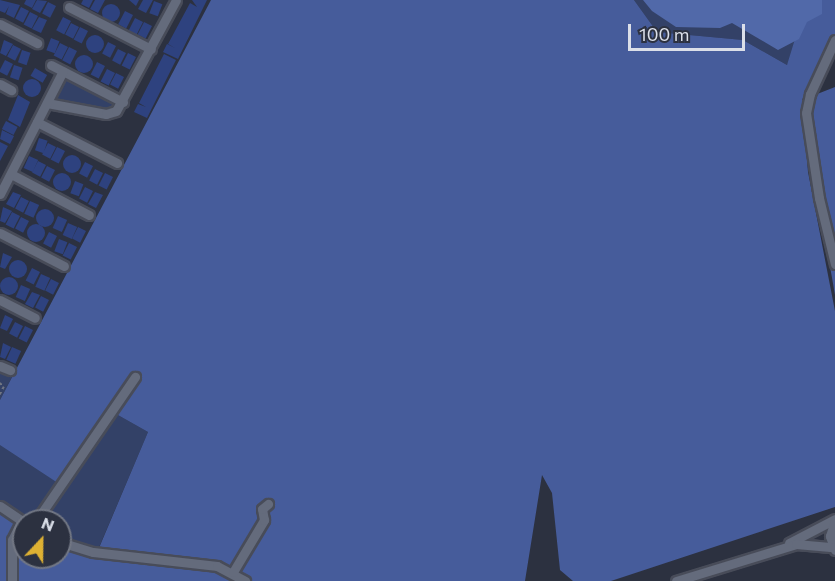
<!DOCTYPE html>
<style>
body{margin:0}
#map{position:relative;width:835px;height:581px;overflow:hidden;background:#2c3140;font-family:Commissioner,sans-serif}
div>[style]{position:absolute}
.green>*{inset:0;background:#334167}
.forest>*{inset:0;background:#465c9b}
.water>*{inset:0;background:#5169a9}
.building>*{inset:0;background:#2e427f;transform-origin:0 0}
.round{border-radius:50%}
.path>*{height:1.5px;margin-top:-0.75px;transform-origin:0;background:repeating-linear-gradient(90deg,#717683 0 3px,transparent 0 6px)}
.roads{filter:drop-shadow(2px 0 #484c59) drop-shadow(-2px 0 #484c59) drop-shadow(0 2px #484c59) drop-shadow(0 -2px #484c59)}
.minor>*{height:9px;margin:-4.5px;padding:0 4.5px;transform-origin:4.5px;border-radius:4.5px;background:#646b7c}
span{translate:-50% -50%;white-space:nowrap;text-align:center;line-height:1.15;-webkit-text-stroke:4.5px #2c3140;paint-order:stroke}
.north{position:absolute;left:12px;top:509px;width:60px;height:60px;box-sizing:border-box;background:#2c3140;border:2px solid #727784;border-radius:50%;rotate:22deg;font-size:16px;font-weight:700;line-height:24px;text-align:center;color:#dbdfe9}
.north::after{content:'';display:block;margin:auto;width:21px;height:27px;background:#deb133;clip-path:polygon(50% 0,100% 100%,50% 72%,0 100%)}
.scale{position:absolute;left:628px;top:24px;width:117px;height:27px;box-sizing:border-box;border:3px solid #dbdfe9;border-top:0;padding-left:8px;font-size:18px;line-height:21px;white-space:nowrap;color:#dbdfe9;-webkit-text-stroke:4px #2c3140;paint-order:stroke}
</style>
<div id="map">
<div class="green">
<i style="clip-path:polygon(634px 0,827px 0,787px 65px,743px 40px,657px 32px)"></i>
<i style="clip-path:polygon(65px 79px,114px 105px,109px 110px,55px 101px)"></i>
<i style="clip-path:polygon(0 371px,12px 377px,0 400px)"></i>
<i style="clip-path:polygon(109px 410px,148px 432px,97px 552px,60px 545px,60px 521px,24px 521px,0 506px,0 425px)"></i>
</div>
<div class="forest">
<i style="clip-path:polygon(211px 0,634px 0,657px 32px,743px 40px,787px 65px,807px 0,835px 0,835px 34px,802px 100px,835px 87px,835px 295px,803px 112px,808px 172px,835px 311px,835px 507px,611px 581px,573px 581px,560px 570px,552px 493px,542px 475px,525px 581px,0 581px,0 505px,24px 521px,24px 557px,60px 557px,60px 545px,96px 555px,148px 432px,109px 410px,61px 485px,0 445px,0 400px)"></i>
</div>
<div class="water">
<i style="clip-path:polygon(643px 0,822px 0,822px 14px,807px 22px,799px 39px,778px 50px,732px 23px,720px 28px,676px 27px,652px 11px)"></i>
</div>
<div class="building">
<i style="clip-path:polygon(0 0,20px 5px,14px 18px,6px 14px,9px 6px,5px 13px,0 11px)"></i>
<i style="clip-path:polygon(26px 0,36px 0,32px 8px,24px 4px)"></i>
<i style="clip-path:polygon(37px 0,47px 1px,40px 13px,32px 9px)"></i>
<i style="clip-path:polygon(83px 0,93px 0,89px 8px,81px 4px)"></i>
<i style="clip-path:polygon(95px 0,105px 0,98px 13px,90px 9px)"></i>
<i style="clip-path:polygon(129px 0,139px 0,136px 6px)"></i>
<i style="clip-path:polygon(143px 0,153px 0,146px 13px,138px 9px)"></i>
<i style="clip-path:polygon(192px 0,207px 0,178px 59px,163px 52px,167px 44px,175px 48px,168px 44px,190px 3px,197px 7px)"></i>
<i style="left:154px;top:1px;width:9px;height:13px;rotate:21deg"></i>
<i style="left:48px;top:2px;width:9px;height:13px;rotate:27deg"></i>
<i class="round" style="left:102px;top:4px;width:18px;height:18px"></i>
<i style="left:21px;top:7px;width:9px;height:13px;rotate:27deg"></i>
<i style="left:125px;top:11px;width:9px;height:15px;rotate:27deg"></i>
<i style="left:30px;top:12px;width:9px;height:14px;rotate:27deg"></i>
<i style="clip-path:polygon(39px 17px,47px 20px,41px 33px,32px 29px)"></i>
<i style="left:63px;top:17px;width:9px;height:15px;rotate:27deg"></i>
<i style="left:135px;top:18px;width:9px;height:14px;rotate:27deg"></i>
<i style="left:144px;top:22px;width:9px;height:14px;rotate:27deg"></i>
<i style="left:71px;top:23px;width:9px;height:13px;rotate:27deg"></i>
<i style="left:80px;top:27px;width:9px;height:14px;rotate:27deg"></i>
<i class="round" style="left:86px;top:35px;width:18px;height:18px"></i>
<i style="left:51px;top:38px;width:9px;height:13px;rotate:21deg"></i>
<i style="clip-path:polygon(4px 40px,13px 44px,6px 56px,0 53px)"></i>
<i style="left:108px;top:42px;width:9px;height:13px;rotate:27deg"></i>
<i style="left:60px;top:43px;width:9px;height:14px;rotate:27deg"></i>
<i style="left:13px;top:45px;width:9px;height:13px;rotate:27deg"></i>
<i style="left:69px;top:47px;width:9px;height:15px;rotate:27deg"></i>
<i style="left:118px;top:49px;width:9px;height:13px;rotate:27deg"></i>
<i style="left:22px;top:50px;width:9px;height:13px;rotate:18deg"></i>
<i style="left:128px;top:53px;width:9px;height:14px;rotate:27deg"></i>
<i style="clip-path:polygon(164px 54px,176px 60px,147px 118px,134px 112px,138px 104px,146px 107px,139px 103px)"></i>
<i class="round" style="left:75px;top:55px;width:18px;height:18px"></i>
<i style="left:5px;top:60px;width:9px;height:13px;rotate:27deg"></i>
<i style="left:97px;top:62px;width:9px;height:14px;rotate:27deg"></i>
<i style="left:14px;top:65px;width:9px;height:13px;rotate:18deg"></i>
<i style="left:35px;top:68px;width:14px;height:9px;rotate:30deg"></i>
<i style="left:107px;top:69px;width:9px;height:14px;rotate:27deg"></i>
<i style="left:116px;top:73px;width:9px;height:13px;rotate:27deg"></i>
<i class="round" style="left:23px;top:79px;width:18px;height:18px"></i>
<i style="clip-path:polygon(18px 95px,30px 102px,20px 127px,8px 120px)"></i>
<i style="left:6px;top:121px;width:13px;height:9px;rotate:27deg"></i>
<i style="clip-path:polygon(2px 130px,14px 136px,10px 144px,0 139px)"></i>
<i style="left:39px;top:138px;width:9px;height:13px;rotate:18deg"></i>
<i style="clip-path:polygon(0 142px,8px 146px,0 161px)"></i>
<i style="left:48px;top:143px;width:9px;height:13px;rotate:27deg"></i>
<i style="left:57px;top:147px;width:9px;height:14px;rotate:27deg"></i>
<i class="round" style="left:63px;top:155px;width:18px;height:18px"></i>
<i style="left:29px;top:156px;width:10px;height:13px;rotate:24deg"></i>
<i style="left:38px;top:161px;width:9px;height:13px;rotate:27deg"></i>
<i style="left:85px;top:162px;width:9px;height:13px;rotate:27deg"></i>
<i style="left:47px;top:166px;width:9px;height:13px;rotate:27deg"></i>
<i style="left:95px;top:169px;width:9px;height:13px;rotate:27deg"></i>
<i style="left:105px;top:173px;width:9px;height:14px;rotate:27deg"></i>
<i class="round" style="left:53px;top:173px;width:18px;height:18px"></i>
<i style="left:75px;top:181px;width:9px;height:13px;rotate:21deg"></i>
<i style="left:85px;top:187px;width:9px;height:13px;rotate:27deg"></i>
<i style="clip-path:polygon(13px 192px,21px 195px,14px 208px,6px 204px)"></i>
<i style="clip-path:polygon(95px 192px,103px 195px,96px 208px,88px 204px)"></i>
<i style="left:21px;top:197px;width:9px;height:13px;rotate:27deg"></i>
<i style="left:30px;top:201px;width:10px;height:14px;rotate:24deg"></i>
<i style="clip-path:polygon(3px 207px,12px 211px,5px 223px,0 221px)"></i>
<i class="round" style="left:36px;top:209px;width:18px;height:18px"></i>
<i style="left:12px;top:212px;width:9px;height:14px;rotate:27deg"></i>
<i style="left:58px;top:216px;width:10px;height:13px;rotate:24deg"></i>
<i style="left:21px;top:217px;width:9px;height:13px;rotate:27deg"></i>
<i style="left:68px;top:223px;width:10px;height:13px;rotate:24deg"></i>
<i class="round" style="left:27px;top:224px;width:18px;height:18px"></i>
<i style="left:78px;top:227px;width:9px;height:13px;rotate:27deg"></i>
<i style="left:49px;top:232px;width:9px;height:13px;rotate:27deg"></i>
<i style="left:59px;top:239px;width:9px;height:13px;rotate:21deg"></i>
<i style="left:69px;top:243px;width:9px;height:14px;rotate:27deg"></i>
<i style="clip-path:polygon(3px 253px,12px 257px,5px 269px,0 267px)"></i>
<i class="round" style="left:9px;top:260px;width:18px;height:18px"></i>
<i style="left:32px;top:268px;width:9px;height:14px;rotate:27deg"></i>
<i style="left:41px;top:274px;width:10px;height:14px;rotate:24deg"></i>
<i class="round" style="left:0;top:277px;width:18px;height:18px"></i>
<i style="left:51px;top:279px;width:9px;height:13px;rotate:27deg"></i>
<i style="left:21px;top:285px;width:10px;height:13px;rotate:24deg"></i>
<i style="clip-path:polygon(32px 292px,40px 295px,33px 308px,25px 304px)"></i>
<i style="left:41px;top:296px;width:9px;height:13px;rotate:27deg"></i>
<i style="clip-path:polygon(5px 315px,13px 319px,7px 331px,0 328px)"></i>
<i style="left:15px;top:322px;width:9px;height:13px;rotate:27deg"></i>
<i style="left:25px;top:326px;width:9px;height:14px;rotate:27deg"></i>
<i style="clip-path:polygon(3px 343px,11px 347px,5px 359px,0 357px)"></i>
<i style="left:12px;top:347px;width:10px;height:14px;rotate:24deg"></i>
</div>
<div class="path">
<i style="left:0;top:383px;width:6px;rotate:45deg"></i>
<i style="left:4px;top:387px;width:9px;rotate:117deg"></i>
</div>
<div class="roads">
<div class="minor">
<i style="left:69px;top:7px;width:92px;rotate:27.1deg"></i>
<i style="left:0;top:24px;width:42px;rotate:27.2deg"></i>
<i style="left:835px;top:40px;width:60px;rotate:114.8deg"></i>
<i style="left:810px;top:94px;width:19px;rotate:102deg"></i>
<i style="left:806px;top:113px;width:86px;rotate:81.3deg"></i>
<i style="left:819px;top:198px;width:68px;rotate:76.4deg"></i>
<i style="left:51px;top:65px;width:81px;rotate:27.2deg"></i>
<i style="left:0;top:84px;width:13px;rotate:29deg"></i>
<i style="left:47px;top:103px;width:60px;rotate:10.6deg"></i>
<i style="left:106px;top:114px;width:10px;rotate:-17deg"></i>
<i style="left:116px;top:111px;width:126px;rotate:-61.6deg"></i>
<i style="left:37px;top:122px;width:90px;rotate:27.1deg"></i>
<i style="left:11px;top:174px;width:88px;rotate:27.7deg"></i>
<i style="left:0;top:194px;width:138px;rotate:-62.9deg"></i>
<i style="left:0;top:233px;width:72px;rotate:27.3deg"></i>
<i style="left:0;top:300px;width:39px;rotate:27deg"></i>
<i style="left:0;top:366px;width:11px;rotate:22deg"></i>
<i style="left:0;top:506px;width:29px;rotate:34deg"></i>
<i style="left:36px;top:521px;width:175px;rotate:-55.5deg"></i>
<i style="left:60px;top:542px;width:34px;rotate:17deg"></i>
<i style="left:93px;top:552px;width:125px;rotate:6.4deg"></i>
<i style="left:217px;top:566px;width:32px;rotate:28deg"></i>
<i style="left:789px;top:543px;width:52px;rotate:-27.6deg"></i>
<i style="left:835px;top:550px;width:15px;rotate:-110deg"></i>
<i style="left:830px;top:536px;width:16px;rotate:-72deg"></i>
<i style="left:233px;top:572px;width:61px;rotate:-59.2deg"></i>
<i style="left:264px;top:520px;width:11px;rotate:-100deg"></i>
<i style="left:262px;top:509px;width:8px;rotate:-40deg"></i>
<i style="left:12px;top:581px;width:41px;rotate:-90deg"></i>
<i style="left:12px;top:540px;width:22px;rotate:-63deg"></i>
<i style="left:676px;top:581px;width:126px;rotate:-17.1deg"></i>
<i style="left:796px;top:544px;width:37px;rotate:5deg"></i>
</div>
</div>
<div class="north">N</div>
<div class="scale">100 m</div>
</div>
